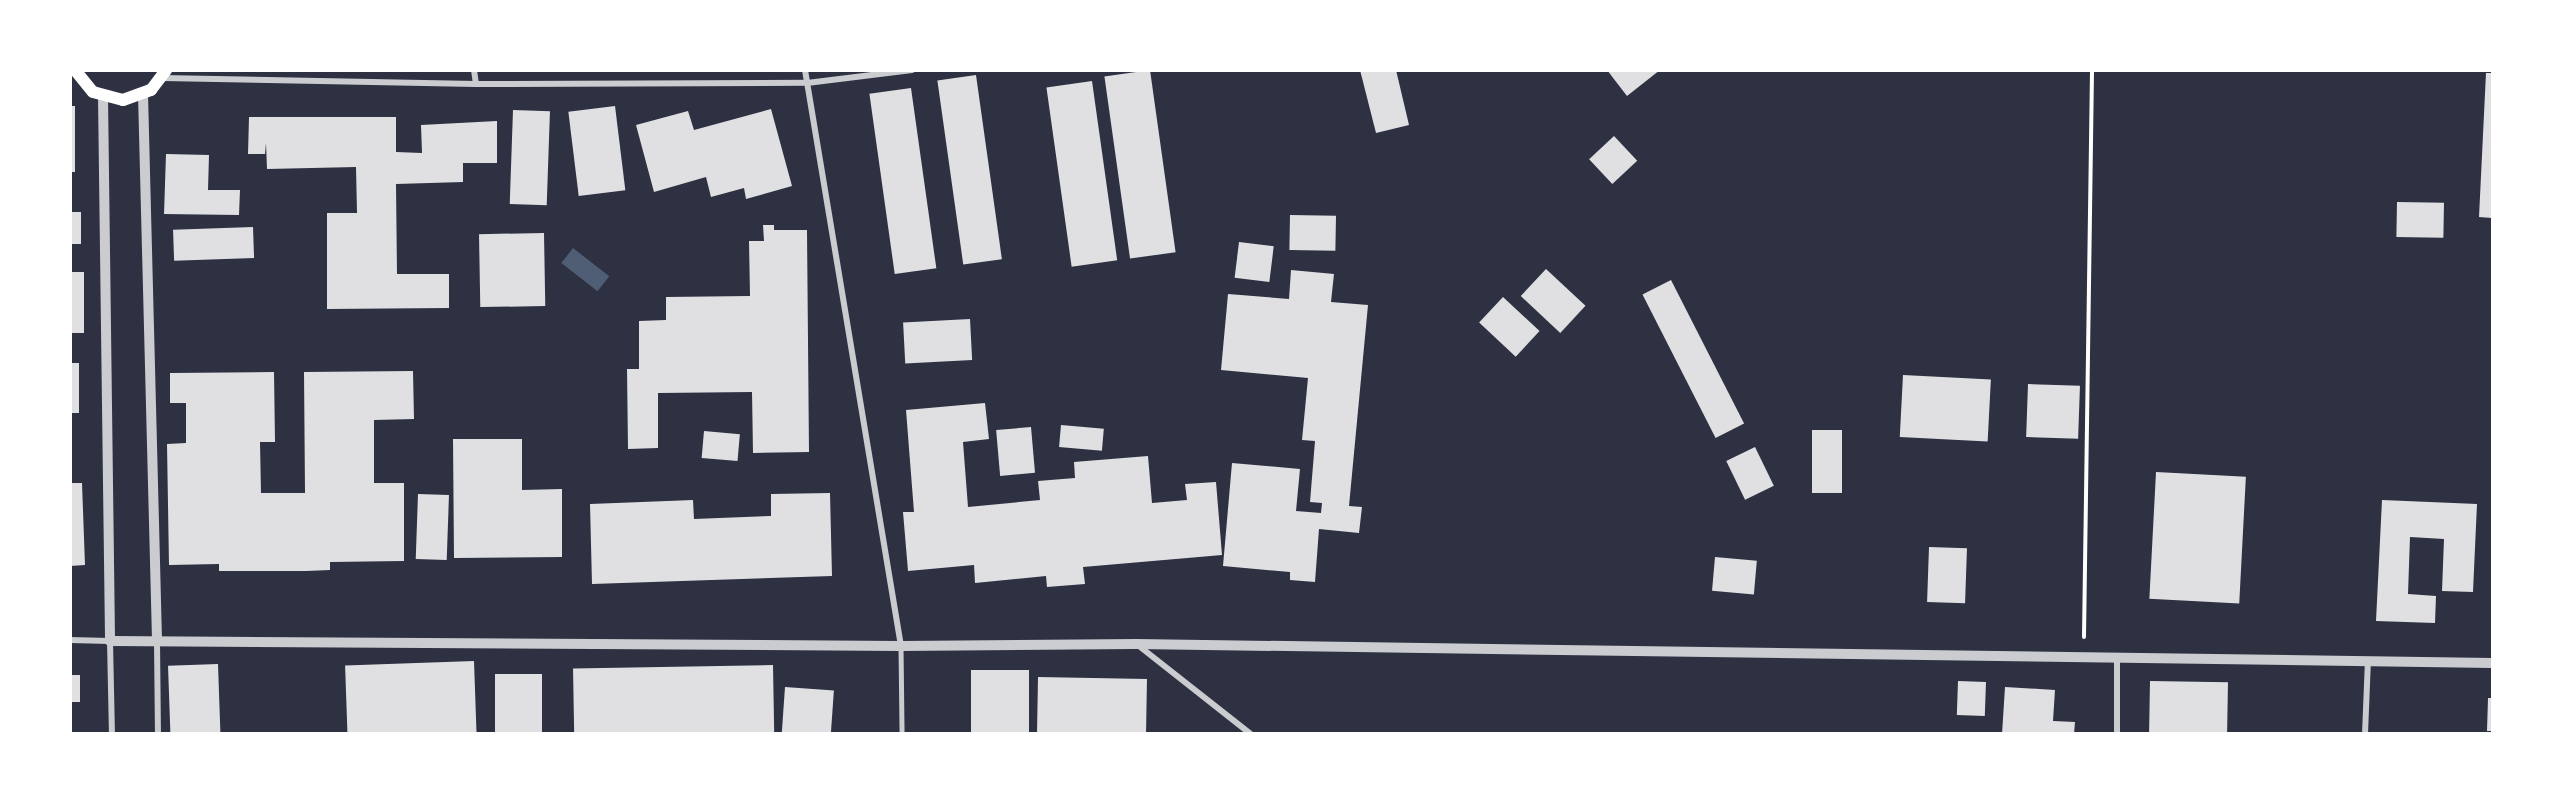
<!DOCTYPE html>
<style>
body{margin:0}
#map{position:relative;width:2563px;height:804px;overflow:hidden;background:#2d3142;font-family:Jost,sans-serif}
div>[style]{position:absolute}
.water>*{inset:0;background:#4f5d75;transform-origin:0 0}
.building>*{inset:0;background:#e0e0e3;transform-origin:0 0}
.path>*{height:4px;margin:-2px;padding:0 2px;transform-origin:2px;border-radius:2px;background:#fff}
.service>*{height:4.5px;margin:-2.25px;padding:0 2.25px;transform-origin:2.25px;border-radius:2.25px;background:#caccd0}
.minor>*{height:6px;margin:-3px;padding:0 3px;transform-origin:3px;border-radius:3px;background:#caccd0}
.tertiary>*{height:10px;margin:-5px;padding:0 5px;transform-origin:5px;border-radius:5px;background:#caccd0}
.secondary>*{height:12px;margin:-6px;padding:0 6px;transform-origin:6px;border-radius:6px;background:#fff}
span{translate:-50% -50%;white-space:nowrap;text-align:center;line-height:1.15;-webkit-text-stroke:6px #fff;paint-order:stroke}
.frame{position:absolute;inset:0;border:72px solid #fff;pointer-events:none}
</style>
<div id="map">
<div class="water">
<i style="left:573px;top:248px;width:46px;height:19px;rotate:38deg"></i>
</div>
<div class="building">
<i style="left:1150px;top:70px;width:184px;height:46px;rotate:82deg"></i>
<i style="clip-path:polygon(1360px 70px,1396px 70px,1409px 125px,1376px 133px)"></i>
<i style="clip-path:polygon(1607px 70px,1660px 70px,1627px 96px)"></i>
<i style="clip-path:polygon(2486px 73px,2492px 73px,2492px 218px,2479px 217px)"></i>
<i style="left:976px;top:75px;width:186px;height:39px;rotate:82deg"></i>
<i style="left:1092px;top:81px;width:181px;height:46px;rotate:82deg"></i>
<i style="left:911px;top:88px;width:182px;height:42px;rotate:82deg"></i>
<i style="left:70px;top:106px;width:5px;height:66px"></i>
<i style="left:615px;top:106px;width:85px;height:47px;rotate:83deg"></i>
<i style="clip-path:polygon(771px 109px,792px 186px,746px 199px,744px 188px,711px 197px,706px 177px,654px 192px,636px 125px,688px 111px,694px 130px)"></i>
<i style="left:513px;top:110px;width:37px;height:94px;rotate:2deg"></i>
<i style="clip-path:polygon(249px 117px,396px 117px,396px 152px,422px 153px,421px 125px,497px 121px,497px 163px,463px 163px,463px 182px,396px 184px,397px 274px,449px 274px,449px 308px,327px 309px,327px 213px,357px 213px,356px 167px,267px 169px,266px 143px,265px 154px,248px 154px)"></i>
<i style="left:1614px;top:136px;width:34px;height:34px;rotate:47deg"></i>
<i style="clip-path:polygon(166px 154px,209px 155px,208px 190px,240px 190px,239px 215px,164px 214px)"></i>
<i style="left:2397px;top:202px;width:47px;height:35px;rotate:1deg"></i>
<i style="left:70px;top:212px;width:11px;height:32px"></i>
<i style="left:1290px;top:215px;width:46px;height:35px;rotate:1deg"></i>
<i style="clip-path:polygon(763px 225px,774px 225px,774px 230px,807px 230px,809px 452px,753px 453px,752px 392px,658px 393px,658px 448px,628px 449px,627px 369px,639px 369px,639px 321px,666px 320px,666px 297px,750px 296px,749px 241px,764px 241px)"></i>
<i style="left:253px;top:227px;width:31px;height:80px;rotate:88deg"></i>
<i style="left:544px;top:233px;width:73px;height:65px;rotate:89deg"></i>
<i style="left:1239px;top:242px;width:35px;height:36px;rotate:7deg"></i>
<i style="left:1546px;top:269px;width:54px;height:37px;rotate:43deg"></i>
<i style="clip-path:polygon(1291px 270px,1334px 274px,1331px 302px,1368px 305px,1349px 506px,1362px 507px,1359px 533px,1319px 529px,1315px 582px,1290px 580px,1290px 572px,1223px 566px,1232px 463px,1300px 469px,1296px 511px,1321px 513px,1322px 503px,1310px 502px,1315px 441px,1302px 440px,1308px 378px,1221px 370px,1228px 294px,1289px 299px)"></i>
<i style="left:70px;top:272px;width:14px;height:61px"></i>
<i style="left:1671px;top:280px;width:161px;height:32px;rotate:63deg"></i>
<i style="left:1503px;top:297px;width:50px;height:35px;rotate:43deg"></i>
<i style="left:970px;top:319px;width:41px;height:67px;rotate:87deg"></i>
<i style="left:70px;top:363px;width:9px;height:50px"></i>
<i style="clip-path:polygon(413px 371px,414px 419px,374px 420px,374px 483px,404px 483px,404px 561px,330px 562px,330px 570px,306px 571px,219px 571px,219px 564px,169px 565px,167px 444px,186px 443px,186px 403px,170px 403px,170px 373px,274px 372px,275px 442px,260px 442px,261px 493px,305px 493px,304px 372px)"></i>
<i style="left:1903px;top:375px;width:88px;height:62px;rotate:3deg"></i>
<i style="left:2028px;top:384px;width:52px;height:53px;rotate:2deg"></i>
<i style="clip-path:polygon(985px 403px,989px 439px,963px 442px,968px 507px,1040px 500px,1038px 481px,1075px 478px,1074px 462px,1148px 456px,1152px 503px,1187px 500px,1185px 484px,1216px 482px,1222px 555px,1083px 567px,1085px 584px,1047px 587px,1046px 576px,975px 583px,974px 565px,908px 571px,903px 512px,914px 512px,906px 410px)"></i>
<i style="left:1061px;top:425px;width:43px;height:22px;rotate:5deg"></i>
<i style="left:1031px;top:427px;width:46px;height:35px;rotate:85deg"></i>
<i style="left:1812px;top:430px;width:30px;height:63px"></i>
<i style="left:704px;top:431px;width:36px;height:27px;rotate:5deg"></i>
<i style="clip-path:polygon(453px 439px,522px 439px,522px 490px,562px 489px,562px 557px,454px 558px)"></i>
<i style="left:1755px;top:447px;width:43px;height:32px;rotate:64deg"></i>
<i style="left:2156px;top:472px;width:90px;height:127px;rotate:3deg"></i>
<i style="clip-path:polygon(70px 483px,82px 483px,85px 565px,70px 566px)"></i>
<i style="clip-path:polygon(830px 493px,832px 576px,592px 584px,590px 504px,693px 500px,694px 519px,771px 516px,771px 494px)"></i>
<i style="left:418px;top:494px;width:31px;height:65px;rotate:2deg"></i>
<i style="clip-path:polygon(2382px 500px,2477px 504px,2473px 592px,2442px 591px,2444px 539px,2410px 537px,2408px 594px,2436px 596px,2435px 623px,2376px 621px)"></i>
<i style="left:1929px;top:547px;width:38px;height:55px;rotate:2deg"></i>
<i style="left:1715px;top:557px;width:42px;height:34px;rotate:5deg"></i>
<i style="left:474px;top:661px;width:73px;height:129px;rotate:88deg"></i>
<i style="left:218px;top:664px;width:70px;height:50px;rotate:88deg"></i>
<i style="left:773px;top:665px;width:69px;height:200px;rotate:89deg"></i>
<i style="left:971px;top:670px;width:58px;height:64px"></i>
<i style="left:542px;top:674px;width:60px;height:47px;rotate:90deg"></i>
<i style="left:70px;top:675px;width:10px;height:27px"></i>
<i style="left:1038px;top:677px;width:109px;height:57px;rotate:1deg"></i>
<i style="left:1958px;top:681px;width:28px;height:34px;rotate:2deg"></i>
<i style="left:2150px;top:681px;width:78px;height:53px;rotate:1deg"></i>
<i style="left:785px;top:687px;width:49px;height:47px;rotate:4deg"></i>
<i style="clip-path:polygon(2005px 687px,2055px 690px,2053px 721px,2075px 722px,2074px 734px,2002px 734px)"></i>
<i style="clip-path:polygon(2488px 698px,2492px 698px,2492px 731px,2487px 731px)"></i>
</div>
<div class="path">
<i style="left:2084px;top:637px;width:567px;rotate:-89.19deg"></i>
</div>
<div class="service">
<i style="left:901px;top:646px;width:88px;rotate:89.3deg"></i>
</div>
<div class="minor">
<i style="left:474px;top:70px;width:14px;rotate:82deg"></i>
<i style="left:805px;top:70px;width:584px;rotate:80.54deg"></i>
<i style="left:162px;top:78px;width:314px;rotate:1.1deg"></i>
<i style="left:476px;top:84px;width:331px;rotate:-0.2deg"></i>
<i style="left:807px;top:83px;width:106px;rotate:-7.1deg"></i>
<i style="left:70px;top:640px;width:40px;rotate:1.4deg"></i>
<i style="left:110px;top:641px;width:93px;rotate:88.8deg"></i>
<i style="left:157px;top:641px;width:93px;rotate:89.4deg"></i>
<i style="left:1139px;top:646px;width:142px;rotate:38.2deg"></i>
<i style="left:2117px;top:734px;width:78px;rotate:-90deg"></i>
<i style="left:2365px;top:734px;width:74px;rotate:-87.7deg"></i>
</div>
<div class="tertiary">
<i style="left:143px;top:94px;width:546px;rotate:88.53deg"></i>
<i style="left:103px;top:96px;width:545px;rotate:89.26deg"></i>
<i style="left:110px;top:641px;width:791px;rotate:0.36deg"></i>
<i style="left:901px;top:646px;width:235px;rotate:-0.5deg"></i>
<i style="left:1136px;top:644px;width:1356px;rotate:0.8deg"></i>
</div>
<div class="secondary">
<i style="left:75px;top:70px;width:28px;rotate:51deg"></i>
<i style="left:93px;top:92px;width:31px;rotate:15deg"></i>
<i style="left:123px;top:100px;width:30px;rotate:-20deg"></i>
<i style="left:151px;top:90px;width:25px;rotate:-53deg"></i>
</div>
<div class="frame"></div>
</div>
